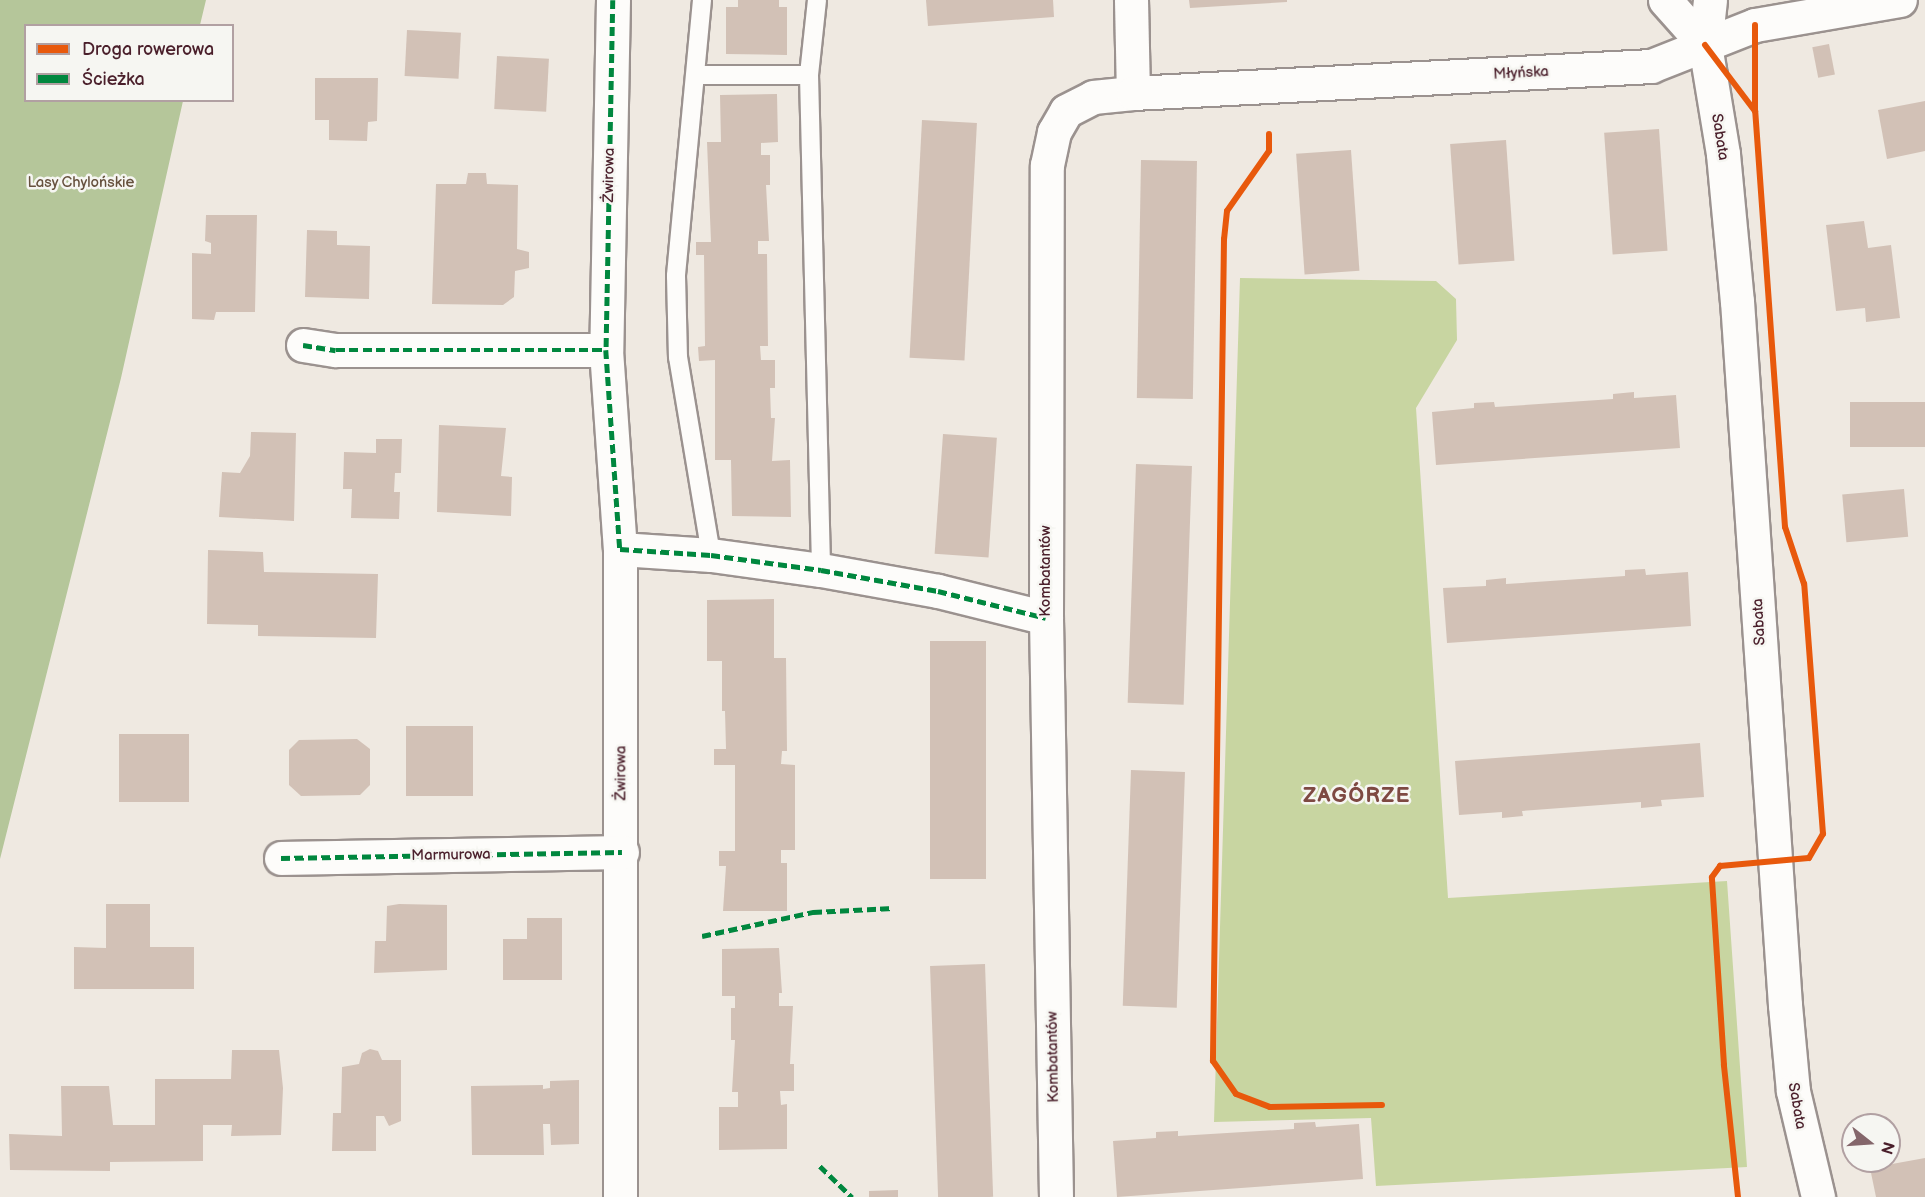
<!DOCTYPE html>
<meta charset="utf-8">
<style>
body{margin:0}
#map{position:relative;width:1925px;height:1197px;overflow:hidden;background:#efe9e1;font-family:"Balsamiq Sans",sans-serif}
div>[style]{position:absolute}
.green>*{inset:0;background:#c8d5a1}
.forest>*{inset:0;background:#b5c69a}
.building>*{inset:0;background:#d2c1b6;transform-origin:0 0}
.roads{filter:drop-shadow(2px 0 #9b928f) drop-shadow(-2px 0 #9b928f) drop-shadow(0 2px #9b928f) drop-shadow(0 -2px #9b928f)}
.service>*{height:18px;margin:-9px;padding:0 9px;transform-origin:9px;border-radius:9px;background:#fdfcfa}
.minor>*{height:33px;margin:-16.5px;padding:0 16.5px;transform-origin:16.5px;border-radius:16.5px;background:#fdfcfa}
.tertiary>*{height:33px;margin:-16.5px;padding:0 16.5px;transform-origin:16.5px;border-radius:16.5px;background:#fdfcfa}
.quiet>*{height:4.5px;margin-top:-2.25px;transform-origin:0;background:repeating-linear-gradient(90deg,#00873e 0 9px,transparent 0 13.5px)}
.cycleway>*{height:6px;margin:-3px;padding:0 3px;transform-origin:3px;border-radius:3px;background:#e8590c}
span{translate:-50% -50%;white-space:nowrap;text-align:center;line-height:1.15;-webkit-text-stroke:5px #f6f6f2;paint-order:stroke}
.street-label{font-size:15px;color:#4a1f2b}
.park-label{font-size:15px;color:#66513e}
.district-label{font-size:21px;color:#7e4942;font-weight:700;letter-spacing:1.5px}
.legend{position:absolute;left:24px;top:24px;width:210px;height:78px;box-sizing:border-box;background:#f6f6f2;border:2px solid #b1a0a2;margin:0;padding:8px 10px;list-style:none;font-size:18px;color:#4a1f2b}
.legend li{display:flex;align-items:center;gap:12px;height:30px}
.legend b{width:30px;border:2px solid #b1a0a2}
.north{position:absolute;left:1841px;top:1113px;width:60px;height:60px;box-sizing:border-box;background:#f6f6f2;border:2px solid #b1a0a2;border-radius:50%;rotate:107deg;font-size:16px;font-weight:700;line-height:24px;text-align:center;color:#4a1f2b}
.north::after{content:'';display:block;margin:auto;width:21px;height:27px;background:#84666b;clip-path:polygon(50% 0,100% 100%,50% 72%,0 100%)}
</style>
<div id="map">
<div class="green">
<i style="clip-path:polygon(1240px 278px,1436px 281px,1456px 299px,1457px 340px,1416px 408px,1448px 898px,1727px 881px,1747px 1167px,1376px 1186px,1371px 1118px,1214px 1122px)"></i>
</div>
<div class="forest">
<i style="clip-path:polygon(0 0,206px 0,200px 25px,26px 26px,26px 100px,183px 101px,121px 378px,0 859px)"></i>
</div>
<div class="building">
<i style="clip-path:polygon(738px 0,779px 0,779px 7px,787px 7px,787px 55px,726px 54px,726px 7px,738px 7px)"></i>
<i style="clip-path:polygon(926px 0,1053px 0,1054px 17px,928px 26px)"></i>
<i style="clip-path:polygon(1189px 0,1287px 0,1287px 2px,1190px 8px)"></i>
<i style="left:407px;top:30px;width:54px;height:46px;rotate:3deg"></i>
<i style="left:1829px;top:44px;width:31px;height:17px;rotate:79deg"></i>
<i style="left:497px;top:56px;width:52px;height:53px;rotate:3deg"></i>
<i style="clip-path:polygon(315px 78px,378px 78px,377px 121px,368px 122px,367px 141px,329px 140px,329px 120px,315px 120px)"></i>
<i style="clip-path:polygon(777px 94px,778px 142px,761px 143px,761px 155px,770px 155px,770px 185px,766px 185px,769px 241px,758px 241px,758px 254px,767px 254px,768px 346px,760px 346px,761px 360px,775px 360px,775px 388px,770px 388px,771px 418px,775px 418px,772px 461px,790px 460px,791px 517px,732px 516px,731px 460px,715px 460px,715px 360px,699px 361px,698px 347px,705px 346px,704px 255px,696px 255px,696px 242px,711px 242px,707px 142px,721px 142px,720px 95px)"></i>
<i style="clip-path:polygon(1925px 101px,1925px 151px,1887px 159px,1878px 110px)"></i>
<i style="left:922px;top:120px;width:55px;height:238px;rotate:3deg"></i>
<i style="left:1659px;top:129px;width:122px;height:55px;rotate:86deg"></i>
<i style="left:1506px;top:140px;width:121px;height:56px;rotate:86deg"></i>
<i style="left:1351px;top:150px;width:121px;height:55px;rotate:86deg"></i>
<i style="left:1141px;top:160px;width:56px;height:238px;rotate:1deg"></i>
<i style="clip-path:polygon(468px 173px,486px 173px,487px 184px,518px 185px,517px 249px,529px 252px,529px 268px,515px 271px,514px 297px,503px 305px,432px 304px,436px 184px,466px 184px)"></i>
<i style="clip-path:polygon(206px 215px,257px 215px,255px 312px,216px 312px,214px 320px,192px 319px,192px 253px,211px 254px,211px 243px,205px 241px)"></i>
<i style="clip-path:polygon(1864px 221px,1868px 248px,1891px 245px,1900px 318px,1866px 322px,1865px 308px,1836px 311px,1826px 225px)"></i>
<i style="clip-path:polygon(307px 230px,337px 231px,337px 245px,370px 246px,369px 299px,305px 297px)"></i>
<i style="clip-path:polygon(1634px 392px,1634px 398px,1676px 395px,1680px 448px,1436px 465px,1432px 412px,1474px 408px,1474px 403px,1494px 402px,1495px 407px,1613px 399px,1613px 394px)"></i>
<i style="left:1925px;top:402px;width:45px;height:75px;rotate:90deg"></i>
<i style="clip-path:polygon(439px 425px,506px 428px,501px 476px,512px 477px,511px 516px,437px 512px)"></i>
<i style="clip-path:polygon(251px 432px,296px 433px,294px 521px,219px 517px,222px 472px,240px 473px,250px 456px)"></i>
<i style="left:943px;top:434px;width:54px;height:120px;rotate:4deg"></i>
<i style="clip-path:polygon(376px 439px,402px 439px,401px 473px,395px 473px,394px 492px,400px 492px,399px 519px,351px 518px,352px 489px,343px 489px,344px 452px,376px 453px)"></i>
<i style="left:1136px;top:464px;width:56px;height:239px;rotate:2deg"></i>
<i style="left:1904px;top:489px;width:48px;height:62px;rotate:85deg"></i>
<i style="clip-path:polygon(208px 550px,263px 552px,264px 572px,378px 574px,376px 638px,258px 636px,258px 625px,207px 624px)"></i>
<i style="clip-path:polygon(1645px 569px,1646px 575px,1688px 572px,1691px 626px,1447px 643px,1443px 588px,1486px 586px,1486px 580px,1506px 578px,1506px 584px,1625px 576px,1625px 570px)"></i>
<i style="clip-path:polygon(774px 599px,774px 658px,786px 658px,787px 751px,782px 751px,781px 764px,795px 765px,795px 850px,781px 850px,781px 863px,787px 863px,787px 911px,723px 911px,726px 866px,719px 866px,719px 851px,735px 851px,735px 765px,714px 765px,714px 749px,726px 749px,725px 711px,722px 711px,722px 661px,707px 661px,707px 600px)"></i>
<i style="left:930px;top:641px;width:56px;height:238px"></i>
<i style="left:406px;top:726px;width:67px;height:70px"></i>
<i style="left:119px;top:734px;width:70px;height:68px"></i>
<i style="clip-path:polygon(357px 739px,370px 749px,370px 785px,360px 795px,301px 796px,289px 785px,289px 750px,299px 740px)"></i>
<i style="clip-path:polygon(1700px 743px,1704px 797px,1661px 800px,1662px 806px,1641px 808px,1641px 802px,1522px 811px,1523px 816px,1502px 818px,1502px 812px,1459px 815px,1455px 761px)"></i>
<i style="left:1131px;top:770px;width:54px;height:236px;rotate:2deg"></i>
<i style="clip-path:polygon(106px 904px,150px 904px,150px 947px,194px 947px,194px 989px,74px 989px,74px 947px,106px 948px)"></i>
<i style="clip-path:polygon(399px 904px,447px 905px,447px 970px,374px 973px,375px 941px,386px 941px,387px 906px)"></i>
<i style="clip-path:polygon(527px 918px,562px 918px,562px 980px,503px 980px,503px 939px,527px 939px)"></i>
<i style="clip-path:polygon(779px 948px,782px 993px,779px 993px,779px 1006px,793px 1006px,790px 1064px,794px 1064px,794px 1091px,780px 1091px,781px 1105px,787px 1104px,787px 1149px,719px 1150px,719px 1107px,738px 1107px,738px 1092px,732px 1092px,735px 1040px,731px 1040px,731px 1008px,735px 1008px,735px 996px,722px 996px,722px 949px)"></i>
<i style="left:985px;top:964px;width:233px;height:55px;rotate:88deg"></i>
<i style="clip-path:polygon(370px 1049px,378px 1051px,382px 1060px,401px 1060px,401px 1121px,389px 1126px,384px 1116px,376px 1116px,376px 1151px,332px 1151px,333px 1113px,341px 1113px,342px 1067px,359px 1064px,362px 1053px)"></i>
<i style="clip-path:polygon(232px 1050px,279px 1050px,283px 1088px,281px 1135px,231px 1136px,232px 1125px,203px 1125px,203px 1161px,110px 1162px,110px 1171px,10px 1170px,9px 1134px,62px 1136px,61px 1086px,109px 1086px,113px 1125px,155px 1125px,155px 1079px,231px 1079px)"></i>
<i style="clip-path:polygon(579px 1080px,579px 1144px,551px 1145px,550px 1124px,543px 1124px,544px 1155px,472px 1155px,471px 1086px,543px 1085px,543px 1089px,550px 1088px,550px 1081px)"></i>
<i style="clip-path:polygon(1315px 1122px,1316px 1127px,1359px 1124px,1363px 1179px,1117px 1197px,1113px 1141px,1156px 1138px,1156px 1132px,1178px 1131px,1178px 1136px,1294px 1129px,1294px 1123px)"></i>
<i style="clip-path:polygon(1925px 1158px,1925px 1197px,1876px 1197px,1870px 1168px)"></i>
<i style="clip-path:polygon(898px 1190px,898px 1197px,869px 1197px,869px 1191px)"></i>
</div>
<div class="roads">
<div class="service">
<i style="left:702px;top:0;width:277px;rotate:95.4deg"></i>
<i style="left:676px;top:276px;width:81px;rotate:88.6deg"></i>
<i style="left:678px;top:357px;width:201px;rotate:80.5deg"></i>
<i style="left:817px;top:0;width:75px;rotate:96.1deg"></i>
<i style="left:809px;top:75px;width:495px;rotate:88.6deg"></i>
<i style="left:696px;top:75px;width:113px"></i>
</div>
<div class="minor">
<i style="left:613px;top:0;width:350px;rotate:91.1deg"></i>
<i style="left:606px;top:350px;width:199px;rotate:86deg"></i>
<i style="left:620px;top:549px;width:648px;rotate:90deg"></i>
<i style="left:1131px;top:0;width:93px;rotate:88.8deg"></i>
<i style="left:303px;top:345px;width:33px;rotate:9deg"></i>
<i style="left:336px;top:350px;width:270px"></i>
<i style="left:620px;top:549px;width:91px;rotate:3.8deg"></i>
<i style="left:711px;top:555px;width:111px;rotate:7.8deg"></i>
<i style="left:821px;top:570px;width:119px;rotate:10.2deg"></i>
<i style="left:938px;top:591px;width:111px;rotate:14deg"></i>
<i style="left:281px;top:858px;width:341px;rotate:-1deg"></i>
<i style="left:1056px;top:1197px;width:579px;rotate:-90.99deg"></i>
<i style="left:1046px;top:618px;width:453px;rotate:-89.9deg"></i>
<i style="left:1047px;top:165px;width:34px;rotate:-78deg"></i>
<i style="left:1054px;top:132px;width:24px;rotate:-60deg"></i>
<i style="left:1066px;top:111px;width:30px;rotate:-27deg"></i>
<i style="left:1093px;top:97px;width:40px;rotate:-5.7deg"></i>
<i style="left:1133px;top:93px;width:519px;rotate:-2.98deg"></i>
<i style="left:1651px;top:66px;width:112px;rotate:-21.5deg"></i>
<i style="left:1755px;top:25px;width:147px;rotate:-9.8deg"></i>
</div>
<div class="tertiary">
<i style="left:1665px;top:0;width:60px;rotate:48.4deg"></i>
<i style="left:1710px;top:0;width:45px;rotate:96.3deg"></i>
<i style="left:1705px;top:45px;width:110px;rotate:80.6deg"></i>
<i style="left:1723px;top:154px;width:148px;rotate:84.6deg"></i>
<i style="left:1737px;top:301px;width:706px;rotate:86.1deg"></i>
<i style="left:1785px;top:1005px;width:86px;rotate:84.7deg"></i>
<i style="left:1793px;top:1091px;width:109px;rotate:76.7deg"></i>
</div>
</div>
<div class="quiet">
<i style="left:613px;top:0;width:350px;rotate:91.1deg"></i>
<i style="left:606px;top:350px;width:199px;rotate:86deg"></i>
<i style="left:620px;top:549px;width:91px;rotate:3.8deg"></i>
<i style="left:711px;top:555px;width:111px;rotate:7.8deg"></i>
<i style="left:821px;top:570px;width:119px;rotate:10.2deg"></i>
<i style="left:938px;top:591px;width:111px;rotate:14deg"></i>
<i style="left:303px;top:345px;width:33px;rotate:9deg"></i>
<i style="left:336px;top:350px;width:270px"></i>
<i style="left:281px;top:858px;width:341px;rotate:-1deg"></i>
<i style="left:702px;top:936px;width:114px;rotate:-12.2deg"></i>
<i style="left:813px;top:912px;width:80px;rotate:-2.9deg"></i>
<i style="left:820px;top:1166px;width:45px;rotate:44.1deg"></i>
</div>
<div class="cycleway">
<i style="left:1705px;top:45px;width:83px;rotate:52.9deg"></i>
<i style="left:1269px;top:134px;width:17px;rotate:90deg"></i>
<i style="left:1269px;top:151px;width:73px;rotate:125deg"></i>
<i style="left:1227px;top:211px;width:28px;rotate:96deg"></i>
<i style="left:1224px;top:239px;width:822px;rotate:90.77deg"></i>
<i style="left:1213px;top:1061px;width:40px;rotate:55.1deg"></i>
<i style="left:1236px;top:1094px;width:36px;rotate:21deg"></i>
<i style="left:1270px;top:1107px;width:112px;rotate:-1deg"></i>
<i style="left:1738px;top:1197px;width:133px;rotate:-96.1deg"></i>
<i style="left:1724px;top:1065px;width:188px;rotate:-93.7deg"></i>
<i style="left:1712px;top:877px;width:14px;rotate:-54deg"></i>
<i style="left:1720px;top:866px;width:89px;rotate:-5.1deg"></i>
<i style="left:1809px;top:858px;width:28px;rotate:-60deg"></i>
<i style="left:1823px;top:834px;width:251px;rotate:-94.3deg"></i>
<i style="left:1804px;top:584px;width:60px;rotate:-108.4deg"></i>
<i style="left:1785px;top:527px;width:417px;rotate:-94.1deg"></i>
<i style="left:1755px;top:111px;width:86px;rotate:-90deg"></i>
</div>
<div class="street-label">
<span style="left:1521px;top:73px;rotate:-3deg">Młyńska</span>
<span style="left:1720px;top:137px;rotate:81deg">Sabata</span>
<span style="left:609px;top:175px;rotate:-89deg">Żwirowa</span>
<span style="left:1046px;top:571px;rotate:-90deg">Kombatantów</span>
<span style="left:1759px;top:622px;rotate:-93deg">Sabata</span>
<span style="left:621px;top:773px;rotate:-90deg">Żwirowa</span>
<span style="left:451px;top:855px;rotate:-1deg">Marmurowa</span>
<span style="left:1053px;top:1057px;rotate:-91deg">Kombatantów</span>
<span style="left:1797px;top:1106px;rotate:80deg">Sabata</span>
</div>
<div class="park-label">
<span style="left:81px;top:183px">Lasy Chylońskie</span>
</div>
<div class="district-label">
<span style="left:1357px;top:796px">ZAGÓRZE</span>
</div>
<ul class="legend">
<li><b style="height:8px;background:#e8590c"></b>Droga rowerowa</li>
<li><b style="height:8px;background:#00873e"></b>Ścieżka</li>
</ul>
<div class="north">N</div>
</div>
